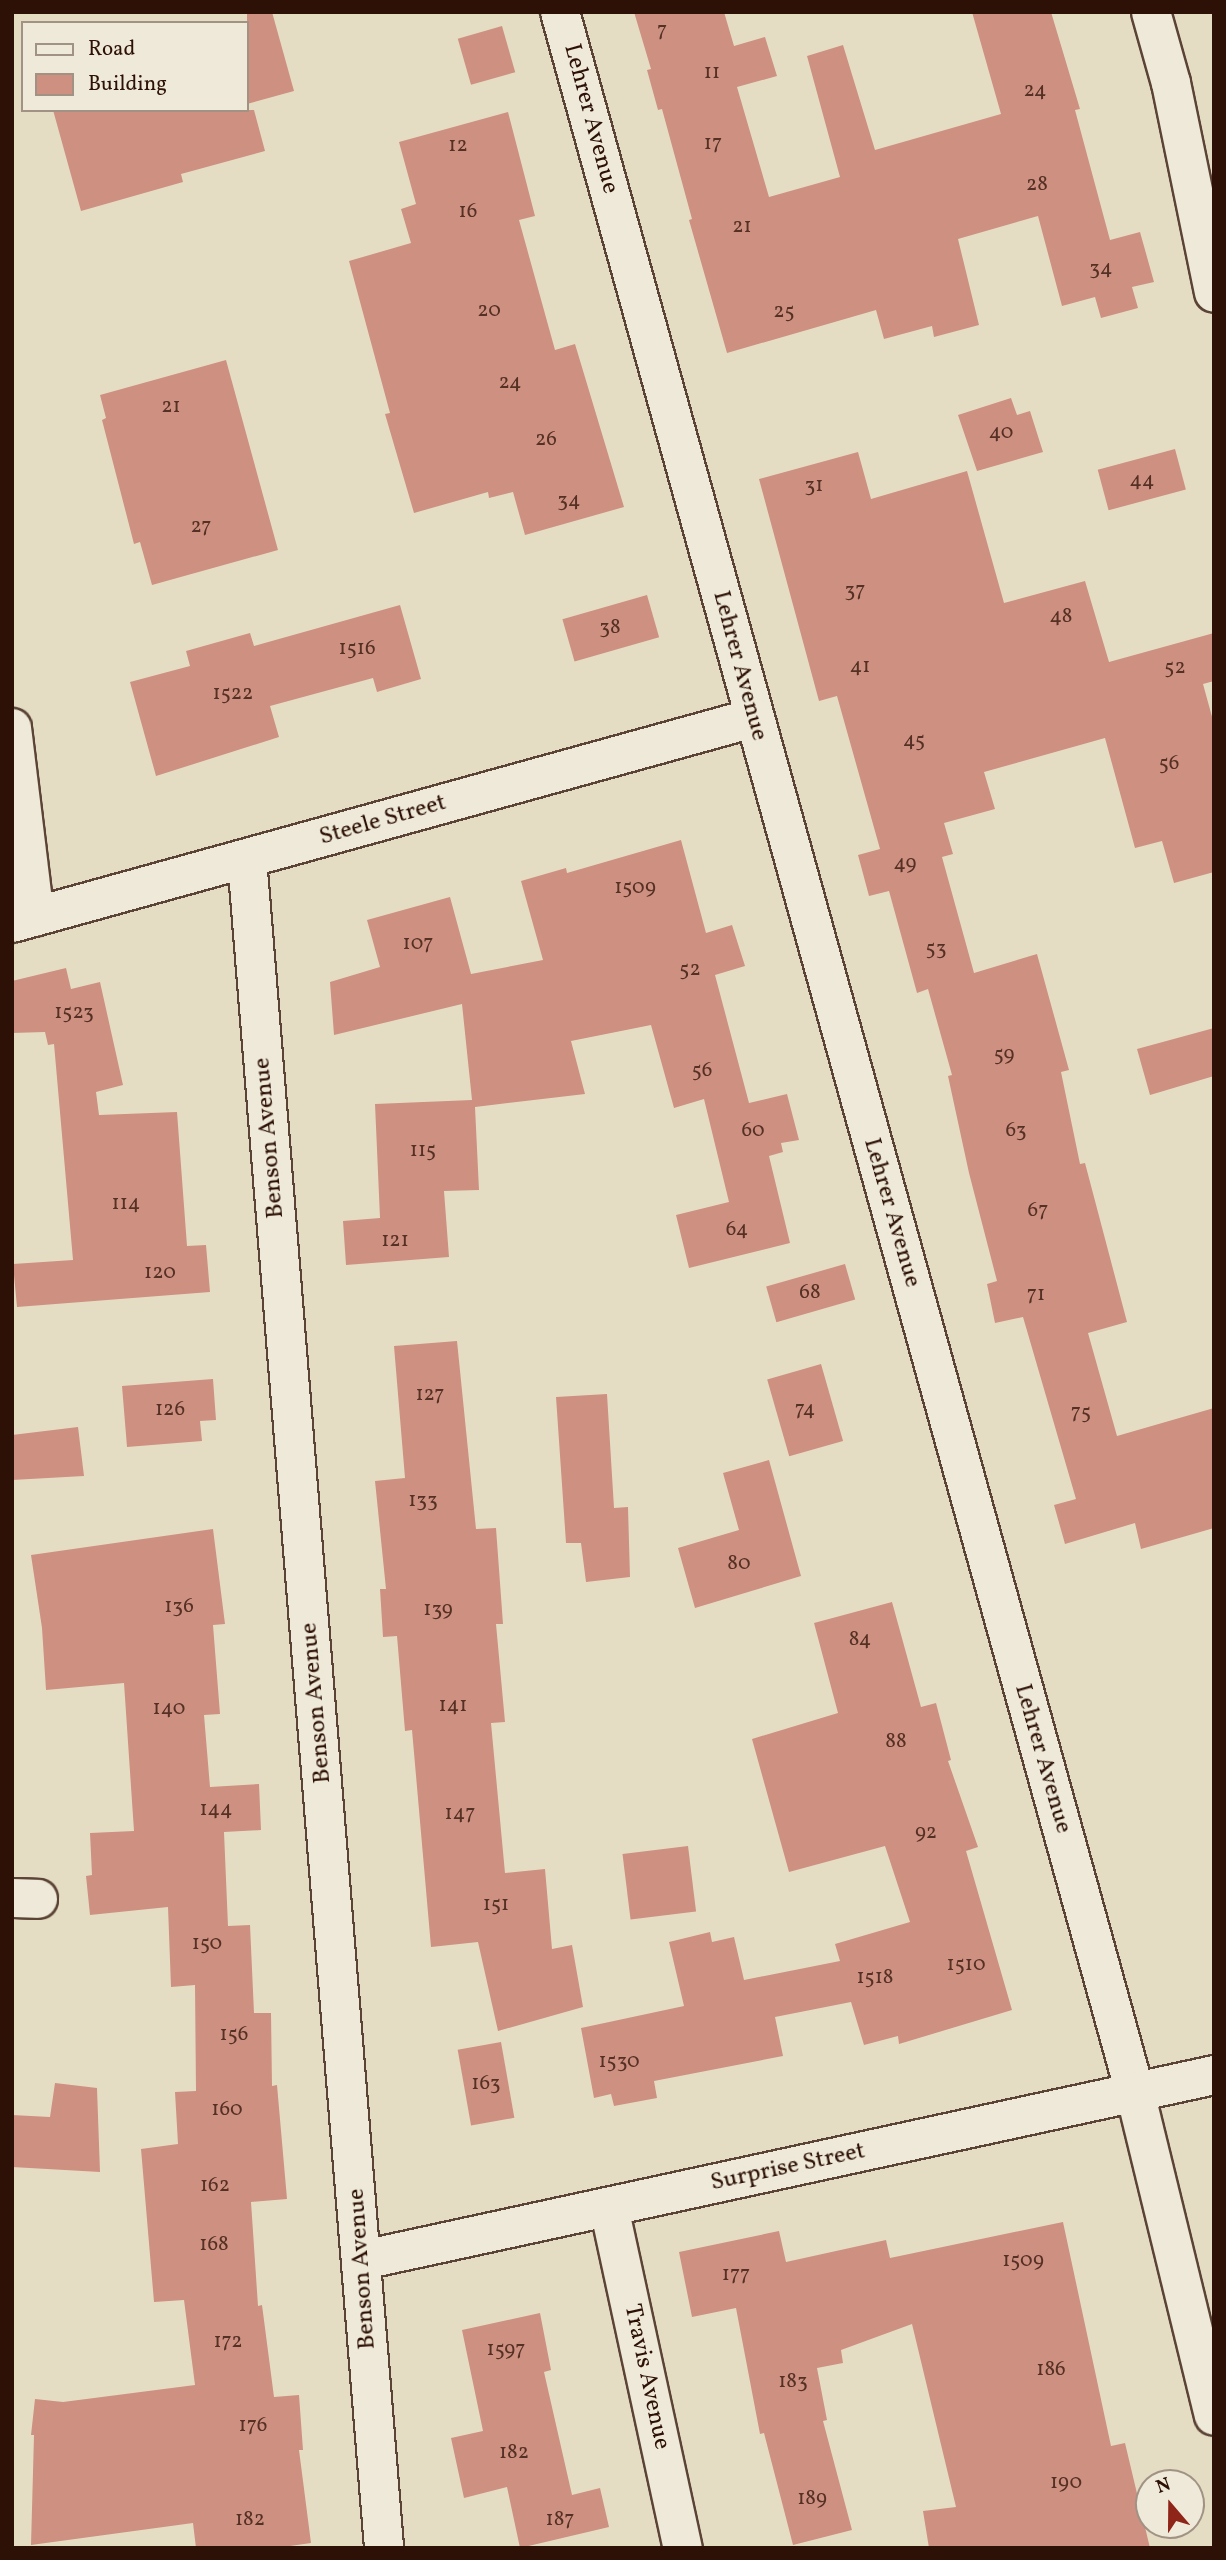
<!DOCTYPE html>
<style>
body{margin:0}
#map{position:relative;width:1226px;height:2560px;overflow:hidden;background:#e5ddc3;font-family:Vollkorn,serif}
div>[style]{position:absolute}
.building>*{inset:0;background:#ce9080;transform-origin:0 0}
.roads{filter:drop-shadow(2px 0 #5b4335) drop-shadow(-2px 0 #5b4335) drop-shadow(0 2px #5b4335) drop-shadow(0 -2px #5b4335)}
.street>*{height:38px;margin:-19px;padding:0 19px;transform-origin:19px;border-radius:19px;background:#eee9d8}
span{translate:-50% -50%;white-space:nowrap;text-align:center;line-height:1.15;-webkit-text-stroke:7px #eee9d8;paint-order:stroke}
.number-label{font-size:21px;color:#553024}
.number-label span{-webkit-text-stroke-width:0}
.street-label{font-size:24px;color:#2d1006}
.frame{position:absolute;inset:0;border:14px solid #2d1006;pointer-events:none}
.legend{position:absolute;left:21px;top:21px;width:228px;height:91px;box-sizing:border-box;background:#eee9d8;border:2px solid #a19284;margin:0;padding:9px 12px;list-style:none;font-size:21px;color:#2d1006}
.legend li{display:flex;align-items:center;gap:14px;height:35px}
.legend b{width:35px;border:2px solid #a19284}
.north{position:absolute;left:1135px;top:2469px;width:70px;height:70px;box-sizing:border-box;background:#eee9d8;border:2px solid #a19284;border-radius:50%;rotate:340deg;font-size:19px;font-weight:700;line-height:28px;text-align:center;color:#2d1006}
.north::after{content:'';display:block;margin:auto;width:24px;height:32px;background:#8f2418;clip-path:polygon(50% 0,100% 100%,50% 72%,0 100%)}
</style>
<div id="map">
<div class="building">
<i style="clip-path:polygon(247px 12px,272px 12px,294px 91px,247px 104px)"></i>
<i style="clip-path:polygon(634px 12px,724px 12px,734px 46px,765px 37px,777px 76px,737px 87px,769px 197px,840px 177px,807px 56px,843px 45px,875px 150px,1001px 114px,972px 12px,1051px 12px,1080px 109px,1075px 110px,1110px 240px,1140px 232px,1154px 282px,1132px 287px,1138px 308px,1101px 318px,1095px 297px,1062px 306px,1038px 216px,958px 239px,979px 325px,934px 337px,932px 326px,884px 339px,876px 310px,727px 353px,689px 220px,692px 219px,662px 109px,658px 110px,647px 70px,651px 69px)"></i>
<i style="left:502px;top:26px;width:48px;height:46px;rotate:74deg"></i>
<i style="clip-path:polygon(53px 110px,254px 110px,265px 151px,181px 174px,183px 182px,81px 211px)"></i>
<i style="clip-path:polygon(508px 112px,535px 216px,519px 220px,555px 350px,575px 344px,624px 507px,525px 535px,513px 492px,489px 498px,488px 492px,414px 513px,385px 414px,390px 413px,349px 261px,411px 243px,401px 209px,416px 204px,399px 142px)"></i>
<i style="clip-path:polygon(226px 360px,278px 550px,152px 585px,140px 542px,134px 544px,102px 420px,106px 418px,100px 395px)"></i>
<i style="clip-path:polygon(1011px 398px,1017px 415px,1030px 411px,1043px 452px,977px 471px,958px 415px)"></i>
<i style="left:1175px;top:449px;width:42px;height:80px;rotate:75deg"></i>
<i style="clip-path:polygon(858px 452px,871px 499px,967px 471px,1004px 603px,1085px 581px,1109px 662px,1214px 633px,1214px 681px,1203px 684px,1214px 724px,1214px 872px,1174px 883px,1162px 841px,1135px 848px,1105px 738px,984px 772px,995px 809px,944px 823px,953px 854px,942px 857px,974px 973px,1037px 954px,1069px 1070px,1061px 1072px,1080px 1164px,1085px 1163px,1127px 1322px,1088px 1333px,1117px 1436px,1214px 1408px,1214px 1528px,1141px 1549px,1135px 1523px,1065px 1544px,1054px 1505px,1076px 1499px,1023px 1317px,995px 1323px,987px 1284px,997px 1281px,969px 1173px,948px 1076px,952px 1075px,928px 989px,917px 993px,889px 891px,869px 896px,858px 855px,880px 849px,837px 696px,819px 701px,759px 479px)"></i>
<i style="left:647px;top:595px;width:44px;height:88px;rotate:74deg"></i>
<i style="clip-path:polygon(400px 605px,421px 679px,377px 692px,373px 678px,270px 706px,279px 737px,156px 776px,130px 682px,190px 666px,186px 651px,250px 633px,254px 646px)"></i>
<i style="clip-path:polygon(681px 840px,706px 933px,732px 925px,745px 966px,715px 975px,749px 1103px,787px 1094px,799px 1140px,781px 1143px,783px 1152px,769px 1156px,790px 1243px,689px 1268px,676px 1215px,729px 1202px,704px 1099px,674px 1108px,651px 1025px,571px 1041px,585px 1094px,475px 1107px,479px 1190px,444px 1191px,449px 1257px,346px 1265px,343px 1221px,380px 1218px,375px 1104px,472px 1100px,462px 1004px,334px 1035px,330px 982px,380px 967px,367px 920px,450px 897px,471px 974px,543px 960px,521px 881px,566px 868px,567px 873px)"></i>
<i style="clip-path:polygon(66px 968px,71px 989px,100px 982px,123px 1085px,96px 1092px,99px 1115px,177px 1112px,187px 1246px,206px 1245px,210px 1292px,17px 1307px,13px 1264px,73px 1260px,54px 1044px,48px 1045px,45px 1032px,12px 1033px,12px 981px)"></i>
<i style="clip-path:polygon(1214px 1028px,1214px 1076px,1150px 1095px,1137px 1049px)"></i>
<i style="left:845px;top:1264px;width:37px;height:82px;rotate:74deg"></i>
<i style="clip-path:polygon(457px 1341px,476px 1529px,496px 1528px,503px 1624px,496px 1624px,505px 1722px,491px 1723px,505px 1873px,545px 1869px,552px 1949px,572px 1945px,583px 2007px,498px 2031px,478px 1942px,431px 1947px,412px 1730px,405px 1731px,397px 1636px,383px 1637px,380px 1589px,386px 1589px,375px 1481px,405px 1478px,394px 1346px)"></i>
<i style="left:821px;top:1364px;width:80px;height:56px;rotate:74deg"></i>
<i style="clip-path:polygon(213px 1379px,216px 1420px,200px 1421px,202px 1441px,127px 1447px,122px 1386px)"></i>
<i style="clip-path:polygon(607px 1394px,614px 1508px,628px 1507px,630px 1577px,586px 1582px,581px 1543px,566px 1543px,556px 1397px)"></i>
<i style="clip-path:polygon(78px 1427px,84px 1476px,12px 1480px,12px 1435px)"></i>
<i style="clip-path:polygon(769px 1460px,801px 1576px,695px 1608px,678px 1548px,739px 1530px,723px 1473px)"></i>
<i style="clip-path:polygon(213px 1529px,225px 1624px,213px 1625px,220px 1714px,204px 1715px,210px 1787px,259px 1784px,261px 1830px,224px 1832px,228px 1926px,250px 1925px,254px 2013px,271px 2013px,272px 2086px,277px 2085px,287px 2199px,251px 2202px,258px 2306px,262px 2305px,274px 2397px,299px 2395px,303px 2450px,299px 2450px,311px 2543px,276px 2548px,196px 2548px,193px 2523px,31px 2545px,34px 2435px,31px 2435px,35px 2399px,63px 2402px,195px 2385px,184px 2300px,154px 2302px,141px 2149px,178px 2144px,175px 2092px,196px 2091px,195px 1985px,171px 1987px,168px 1907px,90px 1915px,86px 1876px,92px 1875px,90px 1833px,134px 1831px,124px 1683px,46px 1690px,42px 1628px,31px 1555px)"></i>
<i style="clip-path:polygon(892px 1602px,921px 1707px,936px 1703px,951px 1760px,948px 1761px,978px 1847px,966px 1851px,1012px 2010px,899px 2044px,898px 2036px,864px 2045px,851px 2002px,775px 2017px,783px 2056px,654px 2081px,657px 2098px,614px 2106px,611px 2094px,594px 2098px,581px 2028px,684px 2006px,669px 1942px,710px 1932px,712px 1942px,734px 1937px,744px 1980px,840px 1961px,835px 1944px,910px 1922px,885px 1846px,789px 1872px,752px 1739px,838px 1713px,814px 1623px)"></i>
<i style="left:688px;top:1846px;width:66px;height:66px;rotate:83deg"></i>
<i style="left:501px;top:2042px;width:77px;height:44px;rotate:80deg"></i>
<i style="clip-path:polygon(55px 2083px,97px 2088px,100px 2172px,12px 2167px,12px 2115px,50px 2117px)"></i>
<i style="clip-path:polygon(1063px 2222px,1111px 2446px,1125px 2443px,1150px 2548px,929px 2548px,923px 2511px,956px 2507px,912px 2324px,841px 2350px,843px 2363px,817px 2368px,827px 2420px,823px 2421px,852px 2530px,793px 2545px,764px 2433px,760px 2434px,736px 2308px,692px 2317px,679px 2252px,779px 2231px,786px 2262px,886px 2240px,890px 2258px)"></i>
<i style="clip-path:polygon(540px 2313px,551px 2370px,544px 2372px,572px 2495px,600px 2488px,609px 2527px,520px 2548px,507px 2487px,464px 2498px,451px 2438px,483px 2431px,462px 2330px)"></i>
</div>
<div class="roads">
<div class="street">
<i style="left:560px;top:12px;width:2158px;rotate:74.55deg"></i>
<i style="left:1135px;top:2092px;width:333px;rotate:76.3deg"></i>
<i style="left:1151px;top:12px;width:74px;rotate:74.3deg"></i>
<i style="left:1171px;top:83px;width:214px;rotate:78.4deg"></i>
<i style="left:12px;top:728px;width:190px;rotate:83.1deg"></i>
<i style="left:247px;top:859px;width:1695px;rotate:85.36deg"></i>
<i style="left:12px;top:923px;width:769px;rotate:-15.46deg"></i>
<i style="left:12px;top:1898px;width:26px;rotate:2deg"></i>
<i style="left:609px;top:2207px;width:349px;rotate:77.8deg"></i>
<i style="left:363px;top:2260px;width:871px;rotate:-12.26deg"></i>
</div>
</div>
<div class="number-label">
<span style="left:662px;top:31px">7</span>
<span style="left:712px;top:73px">11</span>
<span style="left:1035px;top:91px">24</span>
<span style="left:713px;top:144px">17</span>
<span style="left:458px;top:146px">12</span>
<span style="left:1037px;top:185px">28</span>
<span style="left:468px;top:212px">16</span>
<span style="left:742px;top:227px">21</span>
<span style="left:1101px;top:269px">34</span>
<span style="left:489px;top:311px">20</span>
<span style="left:784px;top:312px">25</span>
<span style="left:510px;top:383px">24</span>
<span style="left:171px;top:407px">21</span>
<span style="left:1001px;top:433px">40</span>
<span style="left:546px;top:440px">26</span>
<span style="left:1142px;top:481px">44</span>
<span style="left:814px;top:486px">31</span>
<span style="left:569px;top:501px">34</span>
<span style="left:201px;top:527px">27</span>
<span style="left:855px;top:591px">37</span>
<span style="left:1061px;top:617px">48</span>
<span style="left:610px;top:628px">38</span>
<span style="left:357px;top:649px">1516</span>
<span style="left:860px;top:667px">41</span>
<span style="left:1175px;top:668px">52</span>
<span style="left:233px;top:694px">1522</span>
<span style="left:914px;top:741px">45</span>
<span style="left:1169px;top:764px">56</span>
<span style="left:905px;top:864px">49</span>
<span style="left:635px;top:888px">1509</span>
<span style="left:418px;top:944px">107</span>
<span style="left:936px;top:949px">53</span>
<span style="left:690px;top:970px">52</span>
<span style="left:74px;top:1013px">1523</span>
<span style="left:1004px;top:1055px">59</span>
<span style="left:702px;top:1071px">56</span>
<span style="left:753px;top:1131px">60</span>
<span style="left:1016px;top:1131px">63</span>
<span style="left:423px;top:1151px">115</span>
<span style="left:126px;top:1204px">114</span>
<span style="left:1038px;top:1211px">67</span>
<span style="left:737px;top:1230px">64</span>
<span style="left:395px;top:1241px">121</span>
<span style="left:160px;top:1273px">120</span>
<span style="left:810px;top:1293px">68</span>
<span style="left:1036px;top:1295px">71</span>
<span style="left:430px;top:1395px">127</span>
<span style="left:170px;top:1410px">126</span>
<span style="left:805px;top:1410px">74</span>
<span style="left:1081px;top:1413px">75</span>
<span style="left:423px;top:1501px">133</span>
<span style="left:739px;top:1564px">80</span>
<span style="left:179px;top:1607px">136</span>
<span style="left:438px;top:1610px">139</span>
<span style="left:860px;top:1640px">84</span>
<span style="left:453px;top:1706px">141</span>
<span style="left:169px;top:1709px">140</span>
<span style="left:896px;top:1742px">88</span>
<span style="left:216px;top:1810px">144</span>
<span style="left:460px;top:1814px">147</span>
<span style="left:926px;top:1833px">92</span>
<span style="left:496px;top:1905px">151</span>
<span style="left:207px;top:1944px">150</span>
<span style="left:966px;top:1965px">1510</span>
<span style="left:875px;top:1978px">1518</span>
<span style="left:234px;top:2035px">156</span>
<span style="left:619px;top:2062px">1530</span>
<span style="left:486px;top:2084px">163</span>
<span style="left:227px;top:2110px">160</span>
<span style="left:215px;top:2186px">162</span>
<span style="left:214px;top:2245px">168</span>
<span style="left:1023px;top:2261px">1509</span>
<span style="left:736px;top:2275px">177</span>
<span style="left:228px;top:2342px">172</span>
<span style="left:506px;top:2350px">1597</span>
<span style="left:1051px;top:2370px">186</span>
<span style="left:793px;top:2382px">183</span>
<span style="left:253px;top:2426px">176</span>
<span style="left:514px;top:2453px">182</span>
<span style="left:1066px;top:2483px">190</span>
<span style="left:812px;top:2499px">189</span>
<span style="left:250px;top:2520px">182</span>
<span style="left:560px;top:2520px">187</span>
</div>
<div class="street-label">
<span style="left:590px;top:119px;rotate:75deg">Lehrer Avenue</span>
<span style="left:739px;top:666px;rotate:75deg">Lehrer Avenue</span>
<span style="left:383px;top:821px;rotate:-16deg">Steele Street</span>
<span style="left:270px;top:1138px;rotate:-95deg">Benson Avenue</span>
<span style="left:891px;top:1213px;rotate:74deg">Lehrer Avenue</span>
<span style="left:317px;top:1703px;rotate:-95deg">Benson Avenue</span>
<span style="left:1042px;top:1759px;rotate:74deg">Lehrer Avenue</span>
<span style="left:788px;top:2168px;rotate:-12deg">Surprise Street</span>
<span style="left:363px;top:2269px;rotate:-94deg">Benson Avenue</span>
<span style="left:646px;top:2377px;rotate:78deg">Travis Avenue</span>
</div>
<div class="frame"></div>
<ul class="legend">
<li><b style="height:9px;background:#eee9d8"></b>Road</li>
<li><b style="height:19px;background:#ce9080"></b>Building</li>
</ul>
<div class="north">N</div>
</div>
